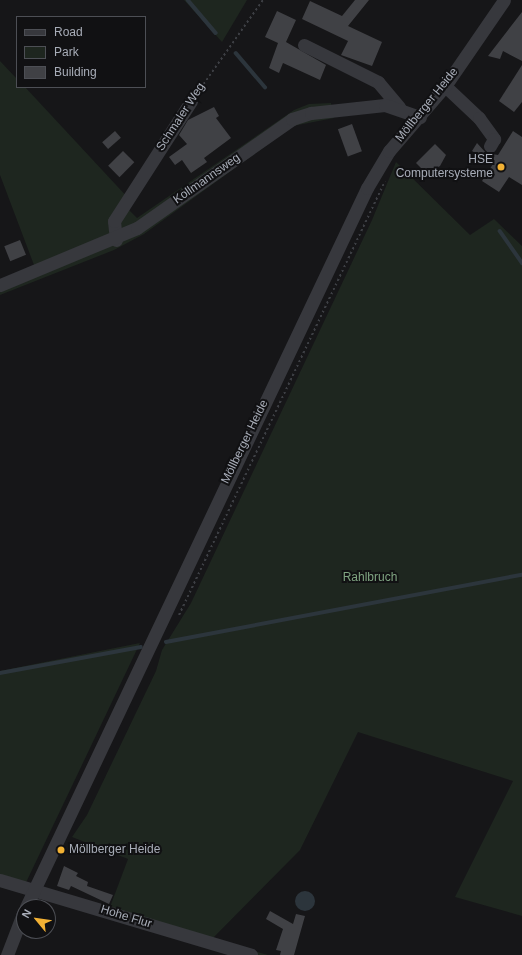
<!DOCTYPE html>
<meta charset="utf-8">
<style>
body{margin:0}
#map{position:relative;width:522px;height:955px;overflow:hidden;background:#161618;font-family:Helvetica,sans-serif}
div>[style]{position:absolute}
.green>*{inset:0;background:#1e261f}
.water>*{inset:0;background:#2c353c}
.round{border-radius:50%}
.stream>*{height:3.5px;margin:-1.75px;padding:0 1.75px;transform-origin:1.75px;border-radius:1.75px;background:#2c353c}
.building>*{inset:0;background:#404145;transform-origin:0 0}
.path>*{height:2px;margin-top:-1px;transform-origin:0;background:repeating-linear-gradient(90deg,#3d3f44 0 2px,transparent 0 5px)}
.minor>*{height:13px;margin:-6.5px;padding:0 6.5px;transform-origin:6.5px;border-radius:6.5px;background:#37383d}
.dots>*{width:11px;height:11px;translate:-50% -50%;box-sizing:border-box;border:2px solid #111113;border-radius:50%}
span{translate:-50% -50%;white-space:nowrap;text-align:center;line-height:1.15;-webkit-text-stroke:4px #111113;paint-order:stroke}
.street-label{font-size:12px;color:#a8adb8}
.poi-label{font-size:12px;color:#a8adb8}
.right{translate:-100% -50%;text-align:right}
.left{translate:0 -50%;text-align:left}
.park-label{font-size:12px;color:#7fa381}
.legend{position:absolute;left:16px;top:16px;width:130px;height:72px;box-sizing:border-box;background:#111113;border:1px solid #4d4f55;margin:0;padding:5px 7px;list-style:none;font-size:12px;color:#a8adb8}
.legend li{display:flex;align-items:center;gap:8px;height:20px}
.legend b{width:20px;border:1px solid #4d4f55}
.north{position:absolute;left:16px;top:899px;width:40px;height:40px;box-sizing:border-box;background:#111113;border:1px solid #4d4f55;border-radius:50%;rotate:299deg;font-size:11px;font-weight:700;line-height:16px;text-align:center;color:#a8adb8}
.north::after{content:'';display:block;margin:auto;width:14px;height:18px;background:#f2b134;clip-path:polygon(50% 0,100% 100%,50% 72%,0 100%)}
</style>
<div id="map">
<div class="green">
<i style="clip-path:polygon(184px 0,247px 0,222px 42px)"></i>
<i style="clip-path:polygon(0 61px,17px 79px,17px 87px,25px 87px,130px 200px,126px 207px,137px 218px,294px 110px,309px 104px,331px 103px,334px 118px,293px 126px,144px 234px,114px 250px,0 295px,0 280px,34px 265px,0 175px)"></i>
<i style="clip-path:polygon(396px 162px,470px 235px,494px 219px,522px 246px,522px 916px,455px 897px,513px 781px,358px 732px,300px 850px,212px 939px,268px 955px,238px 955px,110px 907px,128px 859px,72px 837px,87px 815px,156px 671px,162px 650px,191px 603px,372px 220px)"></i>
<i style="clip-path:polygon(140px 643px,21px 893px,0 887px,0 671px)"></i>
</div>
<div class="water">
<i class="round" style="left:295px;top:891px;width:20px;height:20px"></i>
</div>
<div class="stream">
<i style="left:188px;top:0;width:43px;rotate:49.7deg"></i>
<i style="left:236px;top:53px;width:45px;rotate:49.5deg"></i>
<i style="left:500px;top:231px;width:39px;rotate:55deg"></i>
<i style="left:166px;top:642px;width:362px;rotate:-10.7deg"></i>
<i style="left:0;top:673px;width:143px;rotate:-10.4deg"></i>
</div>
<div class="building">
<i style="clip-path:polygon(355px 0,369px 0,348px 26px,382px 42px,372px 66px,341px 55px,348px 41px,302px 19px,310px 1px,342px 16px)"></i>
<i style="clip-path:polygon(277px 11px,296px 20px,286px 42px,326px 65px,320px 80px,283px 63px,279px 73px,269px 68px,278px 43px,265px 37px)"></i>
<i style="clip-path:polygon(522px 12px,522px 61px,503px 51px,500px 59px,488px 56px)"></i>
<i style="clip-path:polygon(522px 65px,522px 102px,514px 112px,499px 101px)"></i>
<i style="clip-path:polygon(214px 107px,219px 116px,216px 118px,231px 138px,204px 158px,207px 162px,191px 173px,182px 160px,175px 165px,169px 157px,187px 144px,179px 135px,188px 120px)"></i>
<i style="left:352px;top:124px;width:29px;height:15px;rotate:70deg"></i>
<i style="left:115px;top:131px;width:9px;height:17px;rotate:49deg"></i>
<i style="clip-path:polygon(513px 131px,522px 137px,522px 185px,509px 177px,499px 192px,482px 181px,493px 164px,472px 151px,477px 143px,486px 153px,498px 155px)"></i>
<i style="clip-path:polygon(435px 144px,446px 155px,440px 166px,427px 174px,416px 163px)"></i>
<i style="left:123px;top:151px;width:16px;height:21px;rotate:45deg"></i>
<i style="left:20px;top:240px;width:16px;height:17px;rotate:68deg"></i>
<i style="clip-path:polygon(64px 866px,78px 873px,76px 876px,88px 882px,87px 886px,113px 895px,109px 904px,71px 886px,69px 890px,57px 886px)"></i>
<i style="clip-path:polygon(270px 911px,293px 924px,296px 914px,305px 916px,294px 955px,280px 955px,281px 951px,276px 950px,283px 929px,266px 919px)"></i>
</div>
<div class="path">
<i style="left:198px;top:92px;width:113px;rotate:-54.8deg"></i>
<i style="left:179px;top:615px;width:480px;rotate:-64.6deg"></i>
</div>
<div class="minor">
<i style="left:304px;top:45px;width:83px;rotate:26.6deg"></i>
<i style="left:378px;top:82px;width:33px;rotate:50deg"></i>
<i style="left:445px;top:86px;width:47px;rotate:43.3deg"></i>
<i style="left:479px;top:118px;width:26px;rotate:54deg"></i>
<i style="left:494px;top:139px;width:8px;rotate:120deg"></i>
<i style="left:116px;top:240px;width:19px;rotate:-96deg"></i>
<i style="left:114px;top:221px;width:143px;rotate:-57.3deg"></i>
<i style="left:0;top:285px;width:148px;rotate:-22.6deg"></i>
<i style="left:137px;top:228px;width:189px;rotate:-35.1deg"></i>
<i style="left:292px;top:119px;width:20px;rotate:-18deg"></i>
<i style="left:311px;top:113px;width:74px;rotate:-6.2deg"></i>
<i style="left:385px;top:105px;width:37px;rotate:19deg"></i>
<i style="left:0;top:880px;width:262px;rotate:16.6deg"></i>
<i style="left:26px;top:907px;width:796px;rotate:-64.63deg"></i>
<i style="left:367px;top:188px;width:43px;rotate:-59.3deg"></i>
<i style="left:389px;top:151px;width:86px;rotate:-49.3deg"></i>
<i style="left:445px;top:86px;width:104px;rotate:-55.5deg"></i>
<i style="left:7px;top:955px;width:47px;rotate:-68.9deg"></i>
</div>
<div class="dots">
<i style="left:501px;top:167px;background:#f2b134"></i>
<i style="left:61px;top:850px;background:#f2b134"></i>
</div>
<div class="street-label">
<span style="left:427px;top:105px;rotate:-51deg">Möllberger Heide</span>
<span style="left:181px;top:117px;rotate:-57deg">Schmaler Weg</span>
<span style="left:207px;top:179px;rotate:-35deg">Kollmannsweg</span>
<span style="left:245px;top:442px;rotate:-64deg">Möllberger Heide</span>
<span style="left:126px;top:917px;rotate:17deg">Hohe Flur</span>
</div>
<div class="poi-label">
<span class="right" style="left:493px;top:167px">HSE<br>Computersysteme</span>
<span class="left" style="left:69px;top:850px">Möllberger Heide</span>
</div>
<div class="park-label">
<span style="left:370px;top:578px">Rahlbruch</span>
</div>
<ul class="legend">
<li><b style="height:5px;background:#37383d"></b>Road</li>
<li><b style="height:11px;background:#1e261f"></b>Park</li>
<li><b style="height:11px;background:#404145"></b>Building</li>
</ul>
<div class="north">N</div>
</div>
